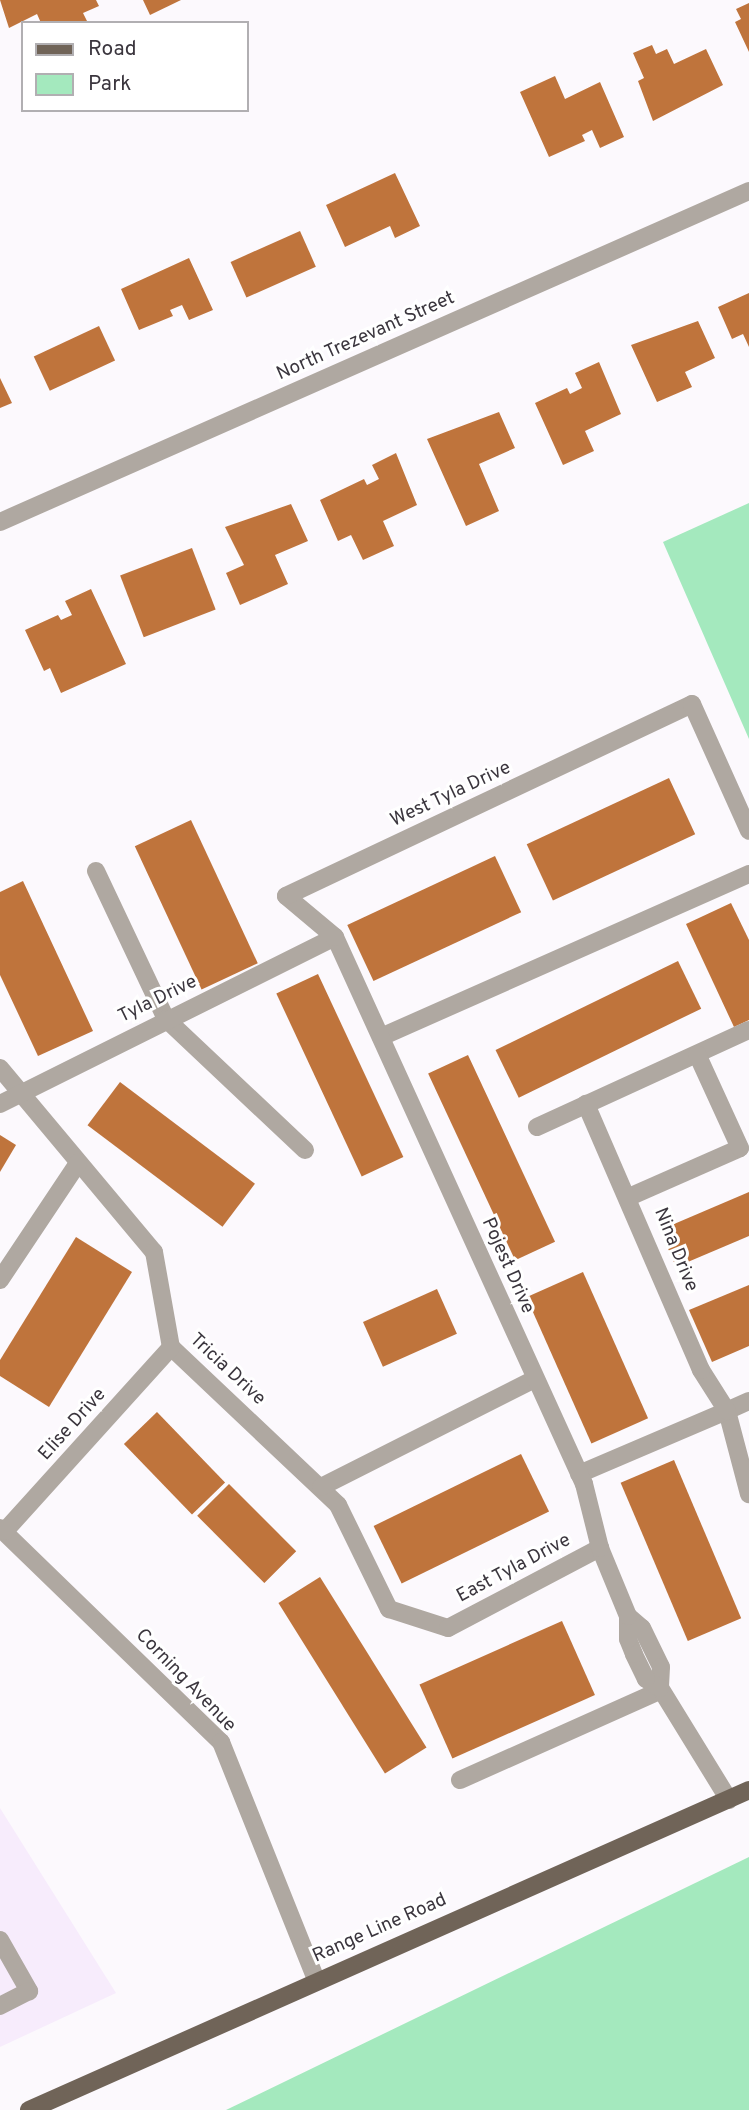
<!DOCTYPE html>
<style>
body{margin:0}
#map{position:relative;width:749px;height:2110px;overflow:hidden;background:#fcf9fd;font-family:Overpass,sans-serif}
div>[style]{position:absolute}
.built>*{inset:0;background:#f7ecfc}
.green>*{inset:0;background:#a4e9be}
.building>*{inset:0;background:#bf743c;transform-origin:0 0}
.minor>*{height:18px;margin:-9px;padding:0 9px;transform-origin:9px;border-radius:9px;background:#afa8a1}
.major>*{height:18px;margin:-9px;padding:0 9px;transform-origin:9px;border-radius:9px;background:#706458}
span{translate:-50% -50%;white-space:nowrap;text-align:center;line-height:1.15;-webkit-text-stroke:6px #fff;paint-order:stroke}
.street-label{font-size:19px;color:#3b363e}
.legend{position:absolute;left:21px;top:21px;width:228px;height:91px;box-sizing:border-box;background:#fff;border:2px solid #b1afb2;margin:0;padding:9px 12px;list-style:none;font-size:21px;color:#3b363e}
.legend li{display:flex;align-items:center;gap:14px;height:35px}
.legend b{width:35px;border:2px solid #b1afb2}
</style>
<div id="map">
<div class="built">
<i style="clip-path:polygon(0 1808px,116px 1993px,0 2047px)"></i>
</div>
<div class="green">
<i style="clip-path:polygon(749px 503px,749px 739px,663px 542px)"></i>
<i style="clip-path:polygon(749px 1857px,749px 2110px,226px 2110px)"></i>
</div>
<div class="building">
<i style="clip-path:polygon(0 0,96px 0,99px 6px,83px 13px,88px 23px,41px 23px,37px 14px,9px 28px)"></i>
<i style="clip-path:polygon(143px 0,181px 0,150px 15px)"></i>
<i style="clip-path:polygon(749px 3px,749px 52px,735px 22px,741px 19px,736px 9px)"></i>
<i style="clip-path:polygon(652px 45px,656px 54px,667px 49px,674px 64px,706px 49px,723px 85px,653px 121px,638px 81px,644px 78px,633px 53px)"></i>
<i style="clip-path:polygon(555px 76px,565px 99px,600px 82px,624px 137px,600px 148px,592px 130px,582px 135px,585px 141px,549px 157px,520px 92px)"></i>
<i style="clip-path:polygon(395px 173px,420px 226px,395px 238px,390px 226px,345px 247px,326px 205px)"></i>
<i style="left:300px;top:231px;width:39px;height:76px;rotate:66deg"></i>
<i style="clip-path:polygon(189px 258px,213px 310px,189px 320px,182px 305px,170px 310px,173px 316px,139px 330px,121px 289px)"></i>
<i style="clip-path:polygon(749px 293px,749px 347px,743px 334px,732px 339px,718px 307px)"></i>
<i style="clip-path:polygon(698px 321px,715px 358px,685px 372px,692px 387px,657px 402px,631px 345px)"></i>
<i style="left:99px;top:326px;width:38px;height:72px;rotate:65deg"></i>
<i style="clip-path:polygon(599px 362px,621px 414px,585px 431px,594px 451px,563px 465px,535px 403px,567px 388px,570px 394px,582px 388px,575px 373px)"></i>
<i style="clip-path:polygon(0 378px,12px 403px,0 408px)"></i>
<i style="clip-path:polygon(499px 412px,515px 448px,479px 464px,499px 511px,466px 526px,427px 439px)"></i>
<i style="clip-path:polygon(396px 453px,417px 505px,383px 521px,394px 546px,363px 560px,351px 535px,338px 541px,320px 500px,364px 479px,367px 485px,379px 479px,372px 465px)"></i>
<i style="clip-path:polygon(291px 504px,308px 541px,275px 555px,288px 584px,240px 605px,226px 573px,244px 565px,225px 527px)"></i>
<i style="left:192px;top:548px;width:66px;height:77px;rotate:69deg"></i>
<i style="clip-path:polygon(91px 589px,126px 664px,61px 693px,50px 668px,44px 671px,25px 630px,58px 615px,61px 620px,72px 615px,65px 601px)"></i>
<i style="left:669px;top:778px;width:62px;height:157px;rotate:65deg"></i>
<i style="left:191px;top:820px;width:158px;height:62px;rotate:65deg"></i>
<i style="left:495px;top:856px;width:62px;height:163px;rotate:65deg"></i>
<i style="clip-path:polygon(23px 881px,93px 1031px,38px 1056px,0 975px,0 892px)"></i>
<i style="clip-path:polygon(731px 903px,749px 940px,749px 1020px,734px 1027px,686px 924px)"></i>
<i style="left:678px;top:961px;width:53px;height:203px;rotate:64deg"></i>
<i style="left:318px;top:974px;width:202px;height:46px;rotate:65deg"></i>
<i style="left:468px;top:1055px;width:206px;height:44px;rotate:65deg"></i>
<i style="left:120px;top:1082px;width:169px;height:54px;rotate:37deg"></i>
<i style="clip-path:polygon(0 1135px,16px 1145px,0 1172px)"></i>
<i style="clip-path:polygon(749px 1192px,749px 1236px,676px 1267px,660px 1230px)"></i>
<i style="clip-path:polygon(76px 1237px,132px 1272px,49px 1407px,0 1376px,0 1360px)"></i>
<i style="left:583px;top:1272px;width:160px;height:62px;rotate:66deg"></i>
<i style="clip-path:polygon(749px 1285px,749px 1346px,712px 1362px,689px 1310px)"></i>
<i style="left:437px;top:1289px;width:49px;height:81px;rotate:66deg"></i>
<i style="left:157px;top:1412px;width:98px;height:46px;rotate:46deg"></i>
<i style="left:521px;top:1454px;width:64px;height:164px;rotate:64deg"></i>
<i style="left:674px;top:1460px;width:172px;height:58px;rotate:67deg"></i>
<i style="left:229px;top:1484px;width:95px;height:45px;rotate:45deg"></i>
<i style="left:320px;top:1577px;width:201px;height:49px;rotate:58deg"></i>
<i style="left:562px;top:1621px;width:81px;height:156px;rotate:66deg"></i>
</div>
<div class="minor">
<i style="left:0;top:522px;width:819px;rotate:-23.84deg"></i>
<i style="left:96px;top:871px;width:164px;rotate:64.7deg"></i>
<i style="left:166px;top:1019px;width:191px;rotate:43.3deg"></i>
<i style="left:381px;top:1037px;width:402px;rotate:-23.9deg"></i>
<i style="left:0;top:1068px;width:240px;rotate:50.1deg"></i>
<i style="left:154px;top:1252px;width:97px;rotate:79.9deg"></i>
<i style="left:171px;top:1347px;width:230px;rotate:43.4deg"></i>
<i style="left:338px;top:1505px;width:116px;rotate:63.9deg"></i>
<i style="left:389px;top:1609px;width:62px;rotate:17.9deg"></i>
<i style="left:448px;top:1628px;width:172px;rotate:-27.8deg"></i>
<i style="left:0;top:1104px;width:374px;rotate:-26.5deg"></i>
<i style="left:537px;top:1127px;width:233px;rotate:-24.6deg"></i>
<i style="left:629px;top:1197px;width:121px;rotate:-23.8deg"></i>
<i style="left:740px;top:1148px;width:103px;rotate:-114.6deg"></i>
<i style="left:0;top:1280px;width:141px;rotate:-56.3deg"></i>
<i style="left:749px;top:1401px;width:24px;rotate:156deg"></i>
<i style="left:727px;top:1411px;width:86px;rotate:75.2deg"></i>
<i style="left:579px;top:1474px;width:161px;rotate:-23.1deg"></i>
<i style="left:727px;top:1411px;width:49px;rotate:-122.4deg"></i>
<i style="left:701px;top:1370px;width:290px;rotate:-113.4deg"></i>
<i style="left:321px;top:1487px;width:240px;rotate:-26.8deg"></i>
<i style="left:0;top:1528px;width:308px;rotate:44.1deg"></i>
<i style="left:221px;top:1742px;width:255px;rotate:68.2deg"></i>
<i style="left:5px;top:1531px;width:248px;rotate:-47.9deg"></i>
<i style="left:628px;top:1616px;width:18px;rotate:41deg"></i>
<i style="left:642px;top:1628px;width:43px;rotate:64deg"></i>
<i style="left:661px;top:1667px;width:21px;rotate:93deg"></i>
<i style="left:460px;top:1780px;width:220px;rotate:-24.1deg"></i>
<i style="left:729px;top:1800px;width:132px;rotate:-121.6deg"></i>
<i style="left:660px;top:1688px;width:17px;rotate:-147deg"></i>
<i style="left:646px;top:1679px;width:28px;rotate:-116deg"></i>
<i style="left:634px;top:1654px;width:16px;rotate:-112deg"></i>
<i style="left:628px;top:1639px;width:23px;rotate:-90deg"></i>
<i style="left:628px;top:1616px;width:74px;rotate:-112.4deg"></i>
<i style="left:600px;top:1548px;width:66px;rotate:-104deg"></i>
<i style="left:584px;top:1484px;width:601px;rotate:-114.48deg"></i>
<i style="left:335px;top:937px;width:64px;rotate:-140.1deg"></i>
<i style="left:286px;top:896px;width:449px;rotate:-25.3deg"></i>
<i style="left:692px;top:704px;width:139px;rotate:65.8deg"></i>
<i style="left:0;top:1940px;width:59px;rotate:60.4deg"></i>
<i style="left:29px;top:1991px;width:33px;rotate:153deg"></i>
</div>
<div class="major">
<i style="left:29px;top:2110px;width:788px;rotate:-23.96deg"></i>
</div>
<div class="street-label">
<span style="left:366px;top:337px;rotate:-24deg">North Trezevant Street</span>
<span style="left:451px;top:795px;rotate:-25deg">West Tyla Drive</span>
<span style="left:158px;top:1000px;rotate:-26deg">Tyla Drive</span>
<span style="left:675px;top:1250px;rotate:68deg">Nina Drive</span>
<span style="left:507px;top:1266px;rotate:66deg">Pojest Drive</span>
<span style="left:227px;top:1370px;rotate:43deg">Tricia Drive</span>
<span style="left:73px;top:1425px;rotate:-48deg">Elise Drive</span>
<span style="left:514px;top:1569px;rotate:-28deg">East Tyla Drive</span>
<span style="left:185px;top:1681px;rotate:46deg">Corning Avenue</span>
<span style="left:380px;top:1929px;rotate:-24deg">Range Line Road</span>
</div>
<ul class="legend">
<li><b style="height:9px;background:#706458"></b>Road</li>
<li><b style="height:19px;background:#a4e9be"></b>Park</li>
</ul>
</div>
